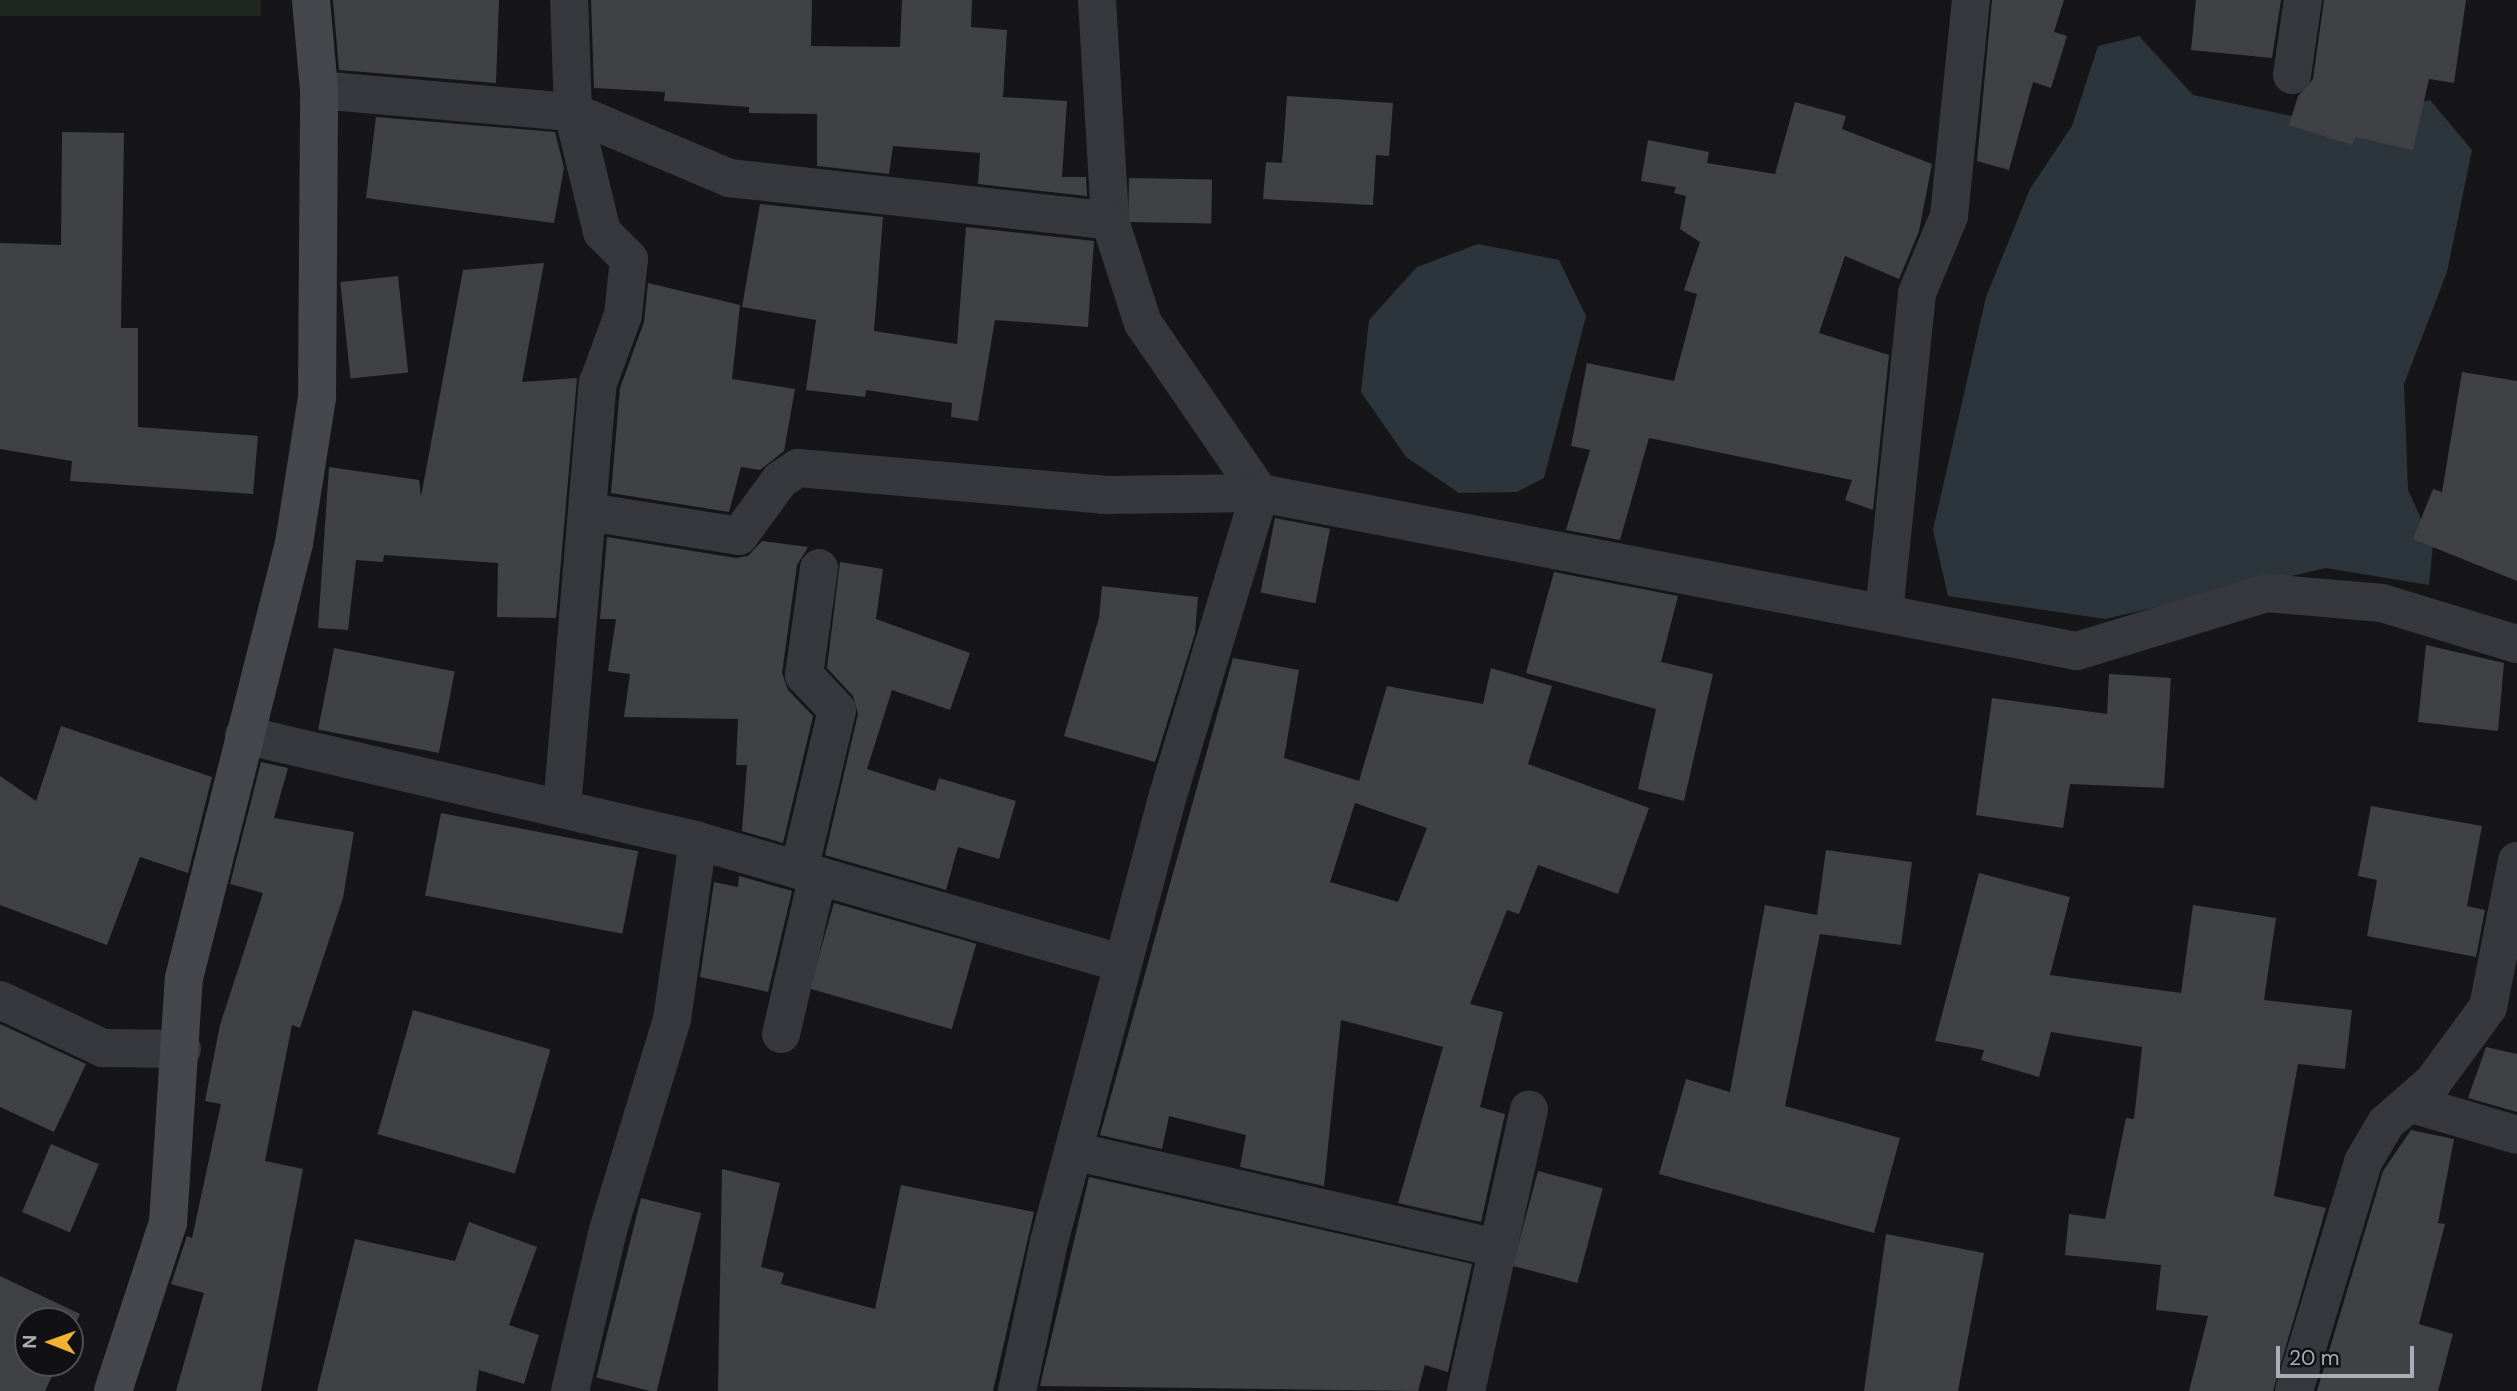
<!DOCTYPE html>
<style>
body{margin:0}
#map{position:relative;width:2517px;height:1391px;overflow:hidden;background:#161618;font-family:"DM Sans",sans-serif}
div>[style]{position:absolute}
.green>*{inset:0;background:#1e261f;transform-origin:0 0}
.water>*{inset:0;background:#2c353c}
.building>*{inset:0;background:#404145;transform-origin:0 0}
.minor>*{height:38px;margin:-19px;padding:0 19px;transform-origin:19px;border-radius:19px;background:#37383d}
.secondary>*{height:38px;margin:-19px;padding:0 19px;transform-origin:19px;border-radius:19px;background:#45474d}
span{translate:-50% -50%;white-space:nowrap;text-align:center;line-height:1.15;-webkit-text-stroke:5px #111113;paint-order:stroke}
.north{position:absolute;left:14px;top:1307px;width:70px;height:70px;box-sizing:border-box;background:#111113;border:2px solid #4d4f55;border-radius:50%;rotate:271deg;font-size:19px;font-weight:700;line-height:28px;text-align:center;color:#a8adb8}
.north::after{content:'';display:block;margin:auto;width:24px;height:32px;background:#f2b134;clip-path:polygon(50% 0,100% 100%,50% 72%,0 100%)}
.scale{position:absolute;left:2276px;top:1346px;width:138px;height:32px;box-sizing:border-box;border:4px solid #a8adb8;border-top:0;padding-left:9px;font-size:21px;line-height:24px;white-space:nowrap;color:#a8adb8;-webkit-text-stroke:5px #111113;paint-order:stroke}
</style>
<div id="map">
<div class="green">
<i style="left:0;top:0;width:261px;height:16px"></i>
</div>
<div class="water">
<i style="clip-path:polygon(2139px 36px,2193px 95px,2329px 124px,2430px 100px,2472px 150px,2447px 272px,2404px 384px,2408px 490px,2433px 545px,2429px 585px,2326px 568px,2105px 619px,1948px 596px,1933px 530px,1986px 297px,2030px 189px,2072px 126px,2098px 46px)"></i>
<i style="clip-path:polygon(1478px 244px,1559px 260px,1586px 316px,1544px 478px,1517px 492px,1459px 493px,1406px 457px,1361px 392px,1369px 320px,1417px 267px)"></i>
</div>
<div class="building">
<i style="clip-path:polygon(333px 0,499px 0,496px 83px,339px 70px)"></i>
<i style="clip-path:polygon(591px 0,812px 0,811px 46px,900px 47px,902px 0,972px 0,971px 27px,1007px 30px,1003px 97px,1067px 101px,1062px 177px,1086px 177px,1087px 196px,978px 184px,980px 153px,893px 146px,889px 174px,817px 166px,817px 114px,749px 113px,749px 107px,664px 101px,665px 92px,594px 88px)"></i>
<i style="clip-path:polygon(1992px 0,2064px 0,2054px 32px,2067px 36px,2051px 88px,2033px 82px,2009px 170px,1977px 161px)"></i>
<i style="clip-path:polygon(2196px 0,2281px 0,2272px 58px,2191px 50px)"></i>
<i style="clip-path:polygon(2324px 0,2466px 0,2454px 83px,2429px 79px,2413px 150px,2355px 137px,2352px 145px,2289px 125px,2298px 96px,2313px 79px)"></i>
<i style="clip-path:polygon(1287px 96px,1393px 103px,1389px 156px,1376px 155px,1373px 205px,1263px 199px,1266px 162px,1282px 163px)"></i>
<i style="clip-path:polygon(1795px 102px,1846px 116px,1842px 129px,1932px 164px,1919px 231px,1899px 279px,1845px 256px,1819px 333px,1889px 355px,1873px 510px,1845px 500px,1852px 480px,1649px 438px,1620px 540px,1566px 530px,1590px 450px,1571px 446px,1587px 363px,1674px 381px,1697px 294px,1684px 290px,1700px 242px,1680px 229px,1686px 196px,1674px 193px,1676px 187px,1641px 181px,1648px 140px,1709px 152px,1707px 163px,1775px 174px)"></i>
<i style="clip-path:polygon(376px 117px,555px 132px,564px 168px,554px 223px,366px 198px)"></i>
<i style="clip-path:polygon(62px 132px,124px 133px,121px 328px,138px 328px,138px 427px,258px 436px,253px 494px,70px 481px,72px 461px,0 449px,0 243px,61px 245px)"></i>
<i style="left:1129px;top:178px;width:83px;height:44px;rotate:1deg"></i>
<i style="clip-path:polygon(760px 204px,883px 217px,874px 331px,957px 344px,966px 227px,1094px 241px,1088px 327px,995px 320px,978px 421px,951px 417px,952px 403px,866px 390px,865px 397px,806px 390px,816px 320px,742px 307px)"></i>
<i style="clip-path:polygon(544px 263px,522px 382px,577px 378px,556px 618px,497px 617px,498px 563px,384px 555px,383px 562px,356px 560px,348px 630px,318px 628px,329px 467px,419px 480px,421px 497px,463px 270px)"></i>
<i style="left:398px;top:276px;width:97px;height:58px;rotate:84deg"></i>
<i style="clip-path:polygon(648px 283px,740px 305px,732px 379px,795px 389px,784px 451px,760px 470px,741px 467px,729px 512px,611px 493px,620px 388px,644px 322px)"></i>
<i style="clip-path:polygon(2462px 372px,2517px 381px,2517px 581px,2413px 539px,2433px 489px,2442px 492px)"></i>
<i style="left:1275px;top:518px;width:56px;height:76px;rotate:11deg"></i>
<i style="clip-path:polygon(607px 537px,736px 558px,748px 556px,762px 541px,808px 547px,797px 565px,782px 673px,788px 690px,813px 716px,783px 843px,742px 831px,747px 765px,736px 765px,738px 719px,624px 717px,630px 674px,608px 671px,616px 619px,600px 619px)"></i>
<i style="clip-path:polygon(840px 562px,883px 569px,876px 619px,970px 653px,950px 710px,892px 690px,867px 769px,935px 791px,939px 778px,1016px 801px,999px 859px,958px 847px,946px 890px,825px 855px,858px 714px,853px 696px,827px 668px)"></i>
<i style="clip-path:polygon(1554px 572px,1678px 596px,1661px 662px,1713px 674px,1684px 801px,1638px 789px,1656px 709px,1526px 673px)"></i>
<i style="clip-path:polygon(1102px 586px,1198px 597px,1195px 633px,1155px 762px,1064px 736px,1099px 618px)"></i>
<i style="clip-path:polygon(2426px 645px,2504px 663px,2498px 731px,2418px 722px)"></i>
<i style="left:334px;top:648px;width:123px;height:83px;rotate:11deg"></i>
<i style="clip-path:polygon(evenodd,1233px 658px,1299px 670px,1284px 758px,1359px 781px,1387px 686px,1483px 704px,1491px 668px,1552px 686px,1528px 764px,1649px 808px,1618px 894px,1538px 865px,1519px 914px,1507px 910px,1470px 1004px,1503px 1012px,1480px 1107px,1505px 1114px,1481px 1222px,1398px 1203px,1443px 1047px,1341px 1020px,1324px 1186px,1240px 1167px,1246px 1135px,1169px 1116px,1162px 1149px,1100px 1135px,1233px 658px,1355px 803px,1427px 828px,1398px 902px,1330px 882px,1355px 803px)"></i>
<i style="clip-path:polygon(2109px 674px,2171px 678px,2164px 788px,2070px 784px,2063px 828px,1976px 815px,1992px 698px,2107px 714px)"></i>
<i style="clip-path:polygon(61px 726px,212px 777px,188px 873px,140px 857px,107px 945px,0 905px,0 776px,36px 801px)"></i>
<i style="clip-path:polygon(261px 762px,288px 768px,274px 818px,354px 832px,343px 898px,300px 1028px,292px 1025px,265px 1161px,303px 1169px,261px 1391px,176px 1391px,204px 1293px,171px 1284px,187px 1236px,192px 1238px,221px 1104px,205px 1101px,220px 1025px,263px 893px,230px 884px)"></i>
<i style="clip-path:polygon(2371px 806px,2482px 826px,2467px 906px,2485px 910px,2476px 957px,2367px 936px,2377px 880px,2358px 876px)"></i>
<i style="left:441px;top:813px;width:201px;height:84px;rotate:11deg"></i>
<i style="clip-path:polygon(1826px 850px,1912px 862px,1901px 945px,1820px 934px,1785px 1106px,1900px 1138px,1874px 1233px,1659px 1174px,1686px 1079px,1730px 1092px,1765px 905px,1817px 915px)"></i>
<i style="clip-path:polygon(1979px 873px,2070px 897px,2050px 975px,2181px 993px,2193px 905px,2276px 918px,2264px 1000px,2352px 1010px,2345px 1069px,2298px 1064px,2274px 1196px,2326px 1208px,2273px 1391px,2189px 1391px,2208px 1316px,2156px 1310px,2161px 1265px,2065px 1255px,2069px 1214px,2105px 1219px,2126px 1118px,2134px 1119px,2142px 1047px,2051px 1032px,2039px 1077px,1981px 1060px,1984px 1050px,1935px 1041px)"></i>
<i style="clip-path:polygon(739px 876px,792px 891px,768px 992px,700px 977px,714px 882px,738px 887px)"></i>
<i style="left:834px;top:903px;width:148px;height:89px;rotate:16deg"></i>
<i style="left:413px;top:1010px;width:143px;height:129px;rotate:16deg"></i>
<i style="clip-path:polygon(0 1024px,86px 1064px,54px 1132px,0 1107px)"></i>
<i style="clip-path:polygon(2486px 1047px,2517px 1054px,2517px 1112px,2468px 1098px)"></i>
<i style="clip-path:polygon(2411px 1130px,2454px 1139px,2438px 1223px,2445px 1224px,2419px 1324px,2453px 1334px,2438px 1391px,2317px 1391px,2383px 1171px)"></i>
<i style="left:51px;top:1144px;width:52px;height:74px;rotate:23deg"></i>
<i style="clip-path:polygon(722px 1169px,780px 1183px,761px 1267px,784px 1273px,781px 1284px,875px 1309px,901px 1185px,1034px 1212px,993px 1391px,718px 1391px)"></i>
<i style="left:1538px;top:1171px;width:67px;height:98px;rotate:15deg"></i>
<i style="clip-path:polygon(1089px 1177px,1472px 1264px,1448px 1372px,1425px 1365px,1418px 1391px,1040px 1386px)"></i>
<i style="left:641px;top:1198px;width:62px;height:185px;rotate:14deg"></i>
<i style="clip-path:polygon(469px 1222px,537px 1247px,509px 1325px,539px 1335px,524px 1384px,479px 1370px,476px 1391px,317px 1391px,355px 1239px,455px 1261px)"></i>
<i style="clip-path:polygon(1886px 1234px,1984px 1253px,1958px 1391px,1864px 1391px)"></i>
<i style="clip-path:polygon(0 1276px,80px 1314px,70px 1336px,70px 1321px,28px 1321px,28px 1363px,58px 1363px,45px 1391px,0 1391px)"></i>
</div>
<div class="minor">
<i style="left:1097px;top:0;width:221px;rotate:86.6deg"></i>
<i style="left:1110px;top:221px;width:107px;rotate:72.1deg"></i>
<i style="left:1143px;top:323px;width:206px;rotate:55.5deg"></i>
<i style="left:2292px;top:75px;width:76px;rotate:-81.7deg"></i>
<i style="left:319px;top:90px;width:255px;rotate:5deg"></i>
<i style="left:573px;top:112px;width:169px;rotate:22.9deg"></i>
<i style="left:729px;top:178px;width:383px;rotate:6.4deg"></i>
<i style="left:588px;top:512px;width:153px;rotate:9deg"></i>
<i style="left:739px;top:536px;width:69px;rotate:-53.8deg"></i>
<i style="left:780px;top:480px;width:22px;rotate:-34deg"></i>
<i style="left:798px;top:468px;width:307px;rotate:5deg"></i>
<i style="left:1104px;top:495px;width:156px;rotate:-0.7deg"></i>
<i style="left:1884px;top:613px;width:322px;rotate:-84.1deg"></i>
<i style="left:1917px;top:293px;width:83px;rotate:-67.4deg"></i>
<i style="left:1949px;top:216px;width:217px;rotate:-84.2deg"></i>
<i style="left:244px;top:735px;width:466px;rotate:13.1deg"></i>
<i style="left:698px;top:841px;width:442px;rotate:16.1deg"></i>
<i style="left:562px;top:808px;width:427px;rotate:-85.2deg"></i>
<i style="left:598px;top:383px;width:72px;rotate:-69.8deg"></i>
<i style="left:623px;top:315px;width:56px;rotate:-83.9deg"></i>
<i style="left:629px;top:259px;width:38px;rotate:-135deg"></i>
<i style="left:602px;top:232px;width:123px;rotate:-103.6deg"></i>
<i style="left:573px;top:112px;width:112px;rotate:-92deg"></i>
<i style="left:799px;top:870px;width:164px;rotate:-76.6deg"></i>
<i style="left:837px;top:710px;width:48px;rotate:-133.3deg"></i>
<i style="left:804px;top:675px;width:108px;rotate:-82deg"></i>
<i style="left:0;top:1000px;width:114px;rotate:25deg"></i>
<i style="left:103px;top:1048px;width:79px;rotate:0.7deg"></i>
<i style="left:781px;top:1034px;width:163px;rotate:-76.9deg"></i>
<i style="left:2412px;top:1104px;width:109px;rotate:16.4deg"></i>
<i style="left:1073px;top:1151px;width:436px;rotate:12.9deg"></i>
<i style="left:1498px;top:1248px;width:147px;rotate:102.6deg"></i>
<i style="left:1498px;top:1248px;width:142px;rotate:-77.4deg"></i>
<i style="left:570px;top:1391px;width:165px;rotate:-76.7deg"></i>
<i style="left:608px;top:1230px;width:220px;rotate:-73.1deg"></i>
<i style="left:672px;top:1019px;width:180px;rotate:-81.7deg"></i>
<i style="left:1017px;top:1391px;width:152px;rotate:-77.9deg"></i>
<i style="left:1049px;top:1242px;width:463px;rotate:-75.1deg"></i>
<i style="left:1168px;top:795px;width:316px;rotate:-73.1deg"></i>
<i style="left:1260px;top:493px;width:832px;rotate:10.95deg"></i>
<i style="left:2077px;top:651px;width:199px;rotate:-17deg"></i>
<i style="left:2267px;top:593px;width:115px;rotate:5deg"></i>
<i style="left:2382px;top:603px;width:141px;rotate:16.9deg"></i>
<i style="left:2294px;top:1391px;width:239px;rotate:-73.2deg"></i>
<i style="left:2363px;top:1162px;width:45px;rotate:-59.5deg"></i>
<i style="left:2386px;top:1123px;width:62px;rotate:-41.1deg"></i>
<i style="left:2433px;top:1082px;width:93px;rotate:-53.7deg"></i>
<i style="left:2488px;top:1007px;width:149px;rotate:-78.8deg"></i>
</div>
<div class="secondary">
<i style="left:113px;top:1391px;width:177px;rotate:-71.9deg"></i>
<i style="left:168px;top:1223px;width:246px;rotate:-86.3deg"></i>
<i style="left:184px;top:978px;width:449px;rotate:-75.8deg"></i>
<i style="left:294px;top:543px;width:148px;rotate:-81deg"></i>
<i style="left:317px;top:397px;width:307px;rotate:-89.6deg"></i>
<i style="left:319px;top:90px;width:90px;rotate:-95.1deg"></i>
</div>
<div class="north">N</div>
<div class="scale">20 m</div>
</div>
